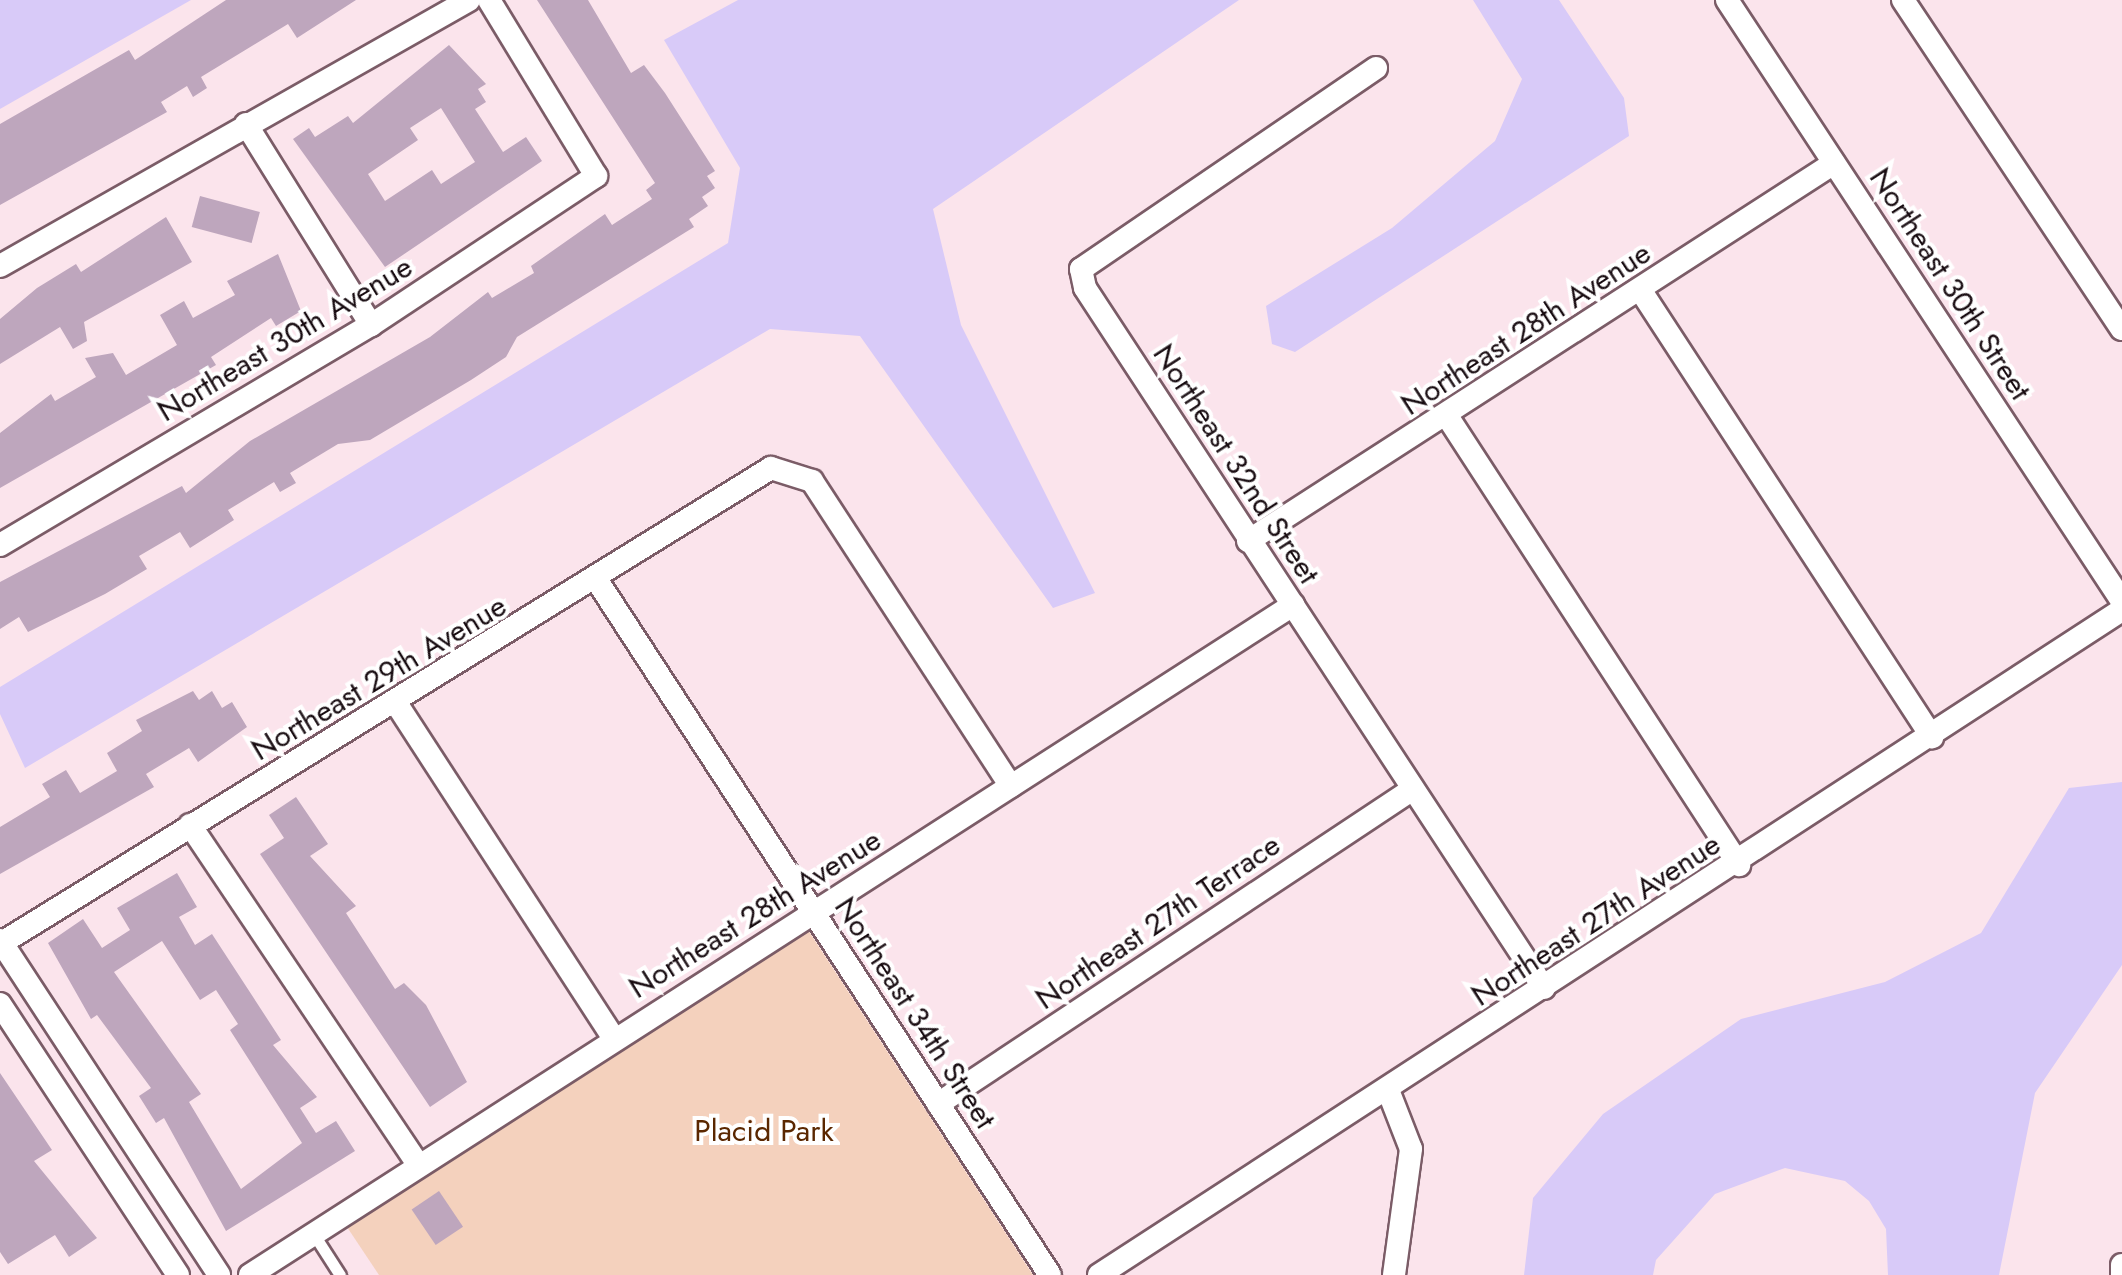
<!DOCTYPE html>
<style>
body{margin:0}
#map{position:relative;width:2122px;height:1275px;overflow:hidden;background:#fbe4ec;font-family:Jost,sans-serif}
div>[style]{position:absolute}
.green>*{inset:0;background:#f4d1bd}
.water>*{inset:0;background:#d8caf8}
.building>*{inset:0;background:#bea6bd;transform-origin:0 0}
.roads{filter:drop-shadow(2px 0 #7b5c67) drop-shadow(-2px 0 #7b5c67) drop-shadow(0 2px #7b5c67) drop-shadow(0 -2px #7b5c67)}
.lane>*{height:11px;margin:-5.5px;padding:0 5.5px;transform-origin:5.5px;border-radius:5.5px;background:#fff}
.street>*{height:22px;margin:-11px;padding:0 11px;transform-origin:11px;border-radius:11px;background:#fff}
span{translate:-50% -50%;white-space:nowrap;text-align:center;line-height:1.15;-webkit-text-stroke:8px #fff;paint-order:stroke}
.street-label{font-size:30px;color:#180c11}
.park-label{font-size:30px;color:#5a2700}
</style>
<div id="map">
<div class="green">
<i style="clip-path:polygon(808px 930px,1033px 1275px,379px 1275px,347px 1227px)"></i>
</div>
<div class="water">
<i style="clip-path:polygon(0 0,191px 0,0 109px)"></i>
<i style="clip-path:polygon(738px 0,1239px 0,933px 209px,961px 325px,1095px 593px,1053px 608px,860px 336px,770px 329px,25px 768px,0 714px,0 687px,728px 243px,740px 168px,664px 40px)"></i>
<i style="clip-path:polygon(1473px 0,1559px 0,1624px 98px,1629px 136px,1295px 352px,1272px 344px,1266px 306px,1392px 228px,1495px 141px,1522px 79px)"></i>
<i style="clip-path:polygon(2122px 782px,2122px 965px,2035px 1093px,1999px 1275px,1888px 1275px,1886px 1229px,1869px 1201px,1845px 1181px,1785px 1168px,1715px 1194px,1656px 1260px,1653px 1275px,1524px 1275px,1533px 1198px,1603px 1114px,1741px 1019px,1885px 982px,1981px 933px,2069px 788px)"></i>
</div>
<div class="building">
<i style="clip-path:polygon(226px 0,356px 0,297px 38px,288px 24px,201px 77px,207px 88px,193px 97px,187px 86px,161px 102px,167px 112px,0 205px,0 124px,129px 50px,135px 60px)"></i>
<i style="clip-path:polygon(537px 0,588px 0,631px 73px,644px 65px,665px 93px,715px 171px,707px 176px,715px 188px,702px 197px,708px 206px,689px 219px,694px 227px,517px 337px,506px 357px,471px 380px,370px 440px,338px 444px,290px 473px,296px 483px,280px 492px,274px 482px,228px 510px,234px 520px,190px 548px,180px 532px,139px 556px,147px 569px,105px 594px,28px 632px,19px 617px,0 629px,0 582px,182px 486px,186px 493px,250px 441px,430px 337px,488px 292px,492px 298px,534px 273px,531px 266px,605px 214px,612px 225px,652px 199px,646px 190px,655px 183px)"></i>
<i style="clip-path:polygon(evenodd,449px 45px,486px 84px,478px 89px,486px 102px,475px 109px,503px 152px,526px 137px,542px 161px,385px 267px,293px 139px,309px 128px,315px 137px,348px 116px,353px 123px,449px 45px,441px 108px,475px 162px,441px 184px,432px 170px,385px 201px,368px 174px,418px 140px,410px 128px,441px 108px)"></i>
<i style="left:200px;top:196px;width:62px;height:32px;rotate:15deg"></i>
<i style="clip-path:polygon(166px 217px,192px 262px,84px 322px,87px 341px,73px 349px,60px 327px,0 364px,0 319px,37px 288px,76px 264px,81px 272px)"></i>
<i style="clip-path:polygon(278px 254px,301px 311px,276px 326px,271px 318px,211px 357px,216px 365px,0 488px,0 433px,51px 394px,55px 401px,96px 377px,85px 358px,113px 353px,126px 375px,177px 345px,160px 315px,184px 301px,193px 318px,235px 295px,227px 281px)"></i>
<i style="clip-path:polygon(193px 691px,199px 700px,212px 691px,222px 708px,232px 702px,247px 727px,198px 762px,189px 748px,146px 774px,154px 787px,0 874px,0 827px,50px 797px,42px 784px,66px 770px,80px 793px,117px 771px,107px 753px,142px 731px,136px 720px)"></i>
<i style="clip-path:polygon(296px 797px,328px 844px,310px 856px,356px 906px,346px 913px,395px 989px,404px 983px,426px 1005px,467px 1082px,430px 1107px,260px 854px,284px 838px,269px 815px)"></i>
<i style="clip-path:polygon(evenodd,177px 873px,197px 907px,179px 917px,195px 945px,212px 934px,281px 1040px,273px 1045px,317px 1097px,300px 1108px,316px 1133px,336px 1121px,355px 1151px,226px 1231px,164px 1118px,156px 1123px,139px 1096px,151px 1088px,97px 1015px,91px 1019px,48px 943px,83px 919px,102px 948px,130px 930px,117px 908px,177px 873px,162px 941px,200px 1000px,216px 990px,238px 1024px,230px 1030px,302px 1143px,241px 1189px,189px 1102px,201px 1094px,114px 972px,162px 941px)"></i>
<i style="clip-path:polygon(0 1073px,52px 1150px,34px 1161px,97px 1238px,69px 1257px,55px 1235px,8px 1264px,0 1252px)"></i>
<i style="left:439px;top:1191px;width:43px;height:33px;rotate:56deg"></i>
</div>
<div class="roads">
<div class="lane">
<i style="left:313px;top:1233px;width:50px;rotate:57.3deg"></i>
</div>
<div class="street">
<i style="left:1727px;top:0;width:719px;rotate:56.69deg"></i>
<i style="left:1903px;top:0;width:395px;rotate:56.4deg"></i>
<i style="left:1376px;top:68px;width:357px;rotate:145.7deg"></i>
<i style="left:1081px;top:269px;width:19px;rotate:78deg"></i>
<i style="left:1085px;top:288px;width:837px;rotate:56.75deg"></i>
<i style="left:246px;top:124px;width:237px;rotate:58.1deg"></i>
<i style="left:0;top:266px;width:539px;rotate:-29.56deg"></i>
<i style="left:1641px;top:291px;width:533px;rotate:56.88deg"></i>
<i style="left:1447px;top:416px;width:536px;rotate:56.96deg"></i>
<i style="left:1248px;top:541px;width:697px;rotate:-32.82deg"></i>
<i style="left:0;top:545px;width:431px;rotate:-30.7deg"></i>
<i style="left:371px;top:325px;width:270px;rotate:-33.5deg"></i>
<i style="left:596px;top:176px;width:206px;rotate:-121.3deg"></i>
<i style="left:598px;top:582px;width:827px;rotate:56.89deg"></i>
<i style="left:396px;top:703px;width:401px;rotate:57deg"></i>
<i style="left:190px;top:825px;width:409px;rotate:56.1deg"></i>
<i style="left:0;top:940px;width:400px;rotate:56.8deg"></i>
<i style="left:0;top:944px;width:906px;rotate:-31.69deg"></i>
<i style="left:771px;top:468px;width:43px;rotate:17.6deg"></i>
<i style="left:812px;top:481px;width:364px;rotate:56.9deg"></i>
<i style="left:0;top:1004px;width:324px;rotate:56.7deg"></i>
<i style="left:1388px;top:1090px;width:63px;rotate:68.7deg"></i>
<i style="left:1411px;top:1149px;width:127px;rotate:97.7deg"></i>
<i style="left:938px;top:1104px;width:566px;rotate:-33.55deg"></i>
<i style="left:250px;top:1275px;width:1240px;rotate:-32.72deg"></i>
<i style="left:1099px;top:1275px;width:1220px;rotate:-33.03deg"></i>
<i style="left:2122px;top:1275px;width:10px;rotate:-90deg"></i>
</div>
</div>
<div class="street-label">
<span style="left:1950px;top:284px;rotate:57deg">Northeast 30th Street</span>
<span style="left:1526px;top:329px;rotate:-33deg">Northeast 28th Avenue</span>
<span style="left:285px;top:339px;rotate:-31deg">Northeast 30th Avenue</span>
<span style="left:1236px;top:464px;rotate:57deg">Northeast 32nd Street</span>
<span style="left:379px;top:678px;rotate:-31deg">Northeast 29th Avenue</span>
<span style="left:755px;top:914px;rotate:-32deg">Northeast 28th Avenue</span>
<span style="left:1596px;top:920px;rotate:-33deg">Northeast 27th Avenue</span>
<span style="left:1158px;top:922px;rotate:-34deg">Northeast 27th Terrace</span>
<span style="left:915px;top:1013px;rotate:57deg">Northeast 34th Street</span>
</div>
<div class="park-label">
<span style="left:764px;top:1131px">Placid Park</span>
</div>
</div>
